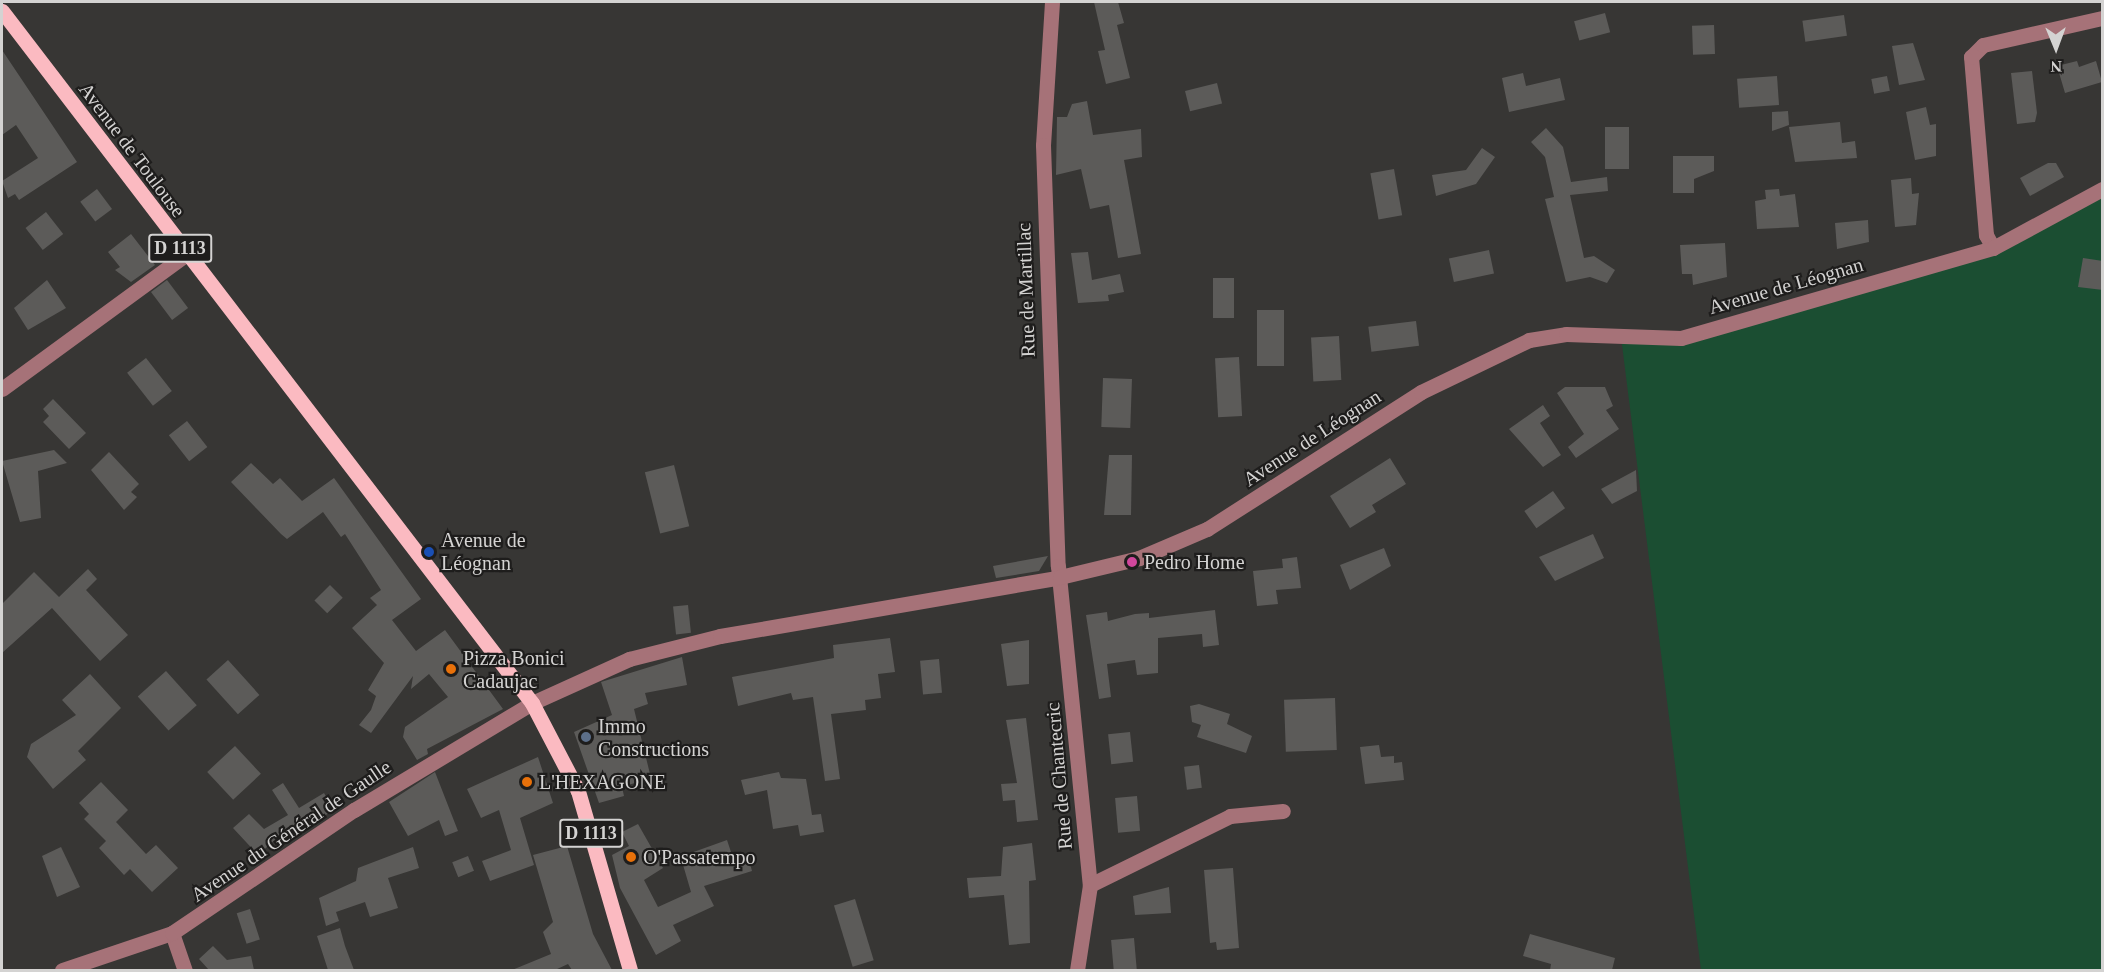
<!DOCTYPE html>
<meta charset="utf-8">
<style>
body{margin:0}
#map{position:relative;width:2104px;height:972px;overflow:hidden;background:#373634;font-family:Georgia,serif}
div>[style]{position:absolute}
.green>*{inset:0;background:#1b4e32}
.building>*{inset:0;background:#5c5b59;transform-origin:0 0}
.minor>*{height:15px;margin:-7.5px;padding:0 7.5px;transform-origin:7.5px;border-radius:7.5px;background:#a67278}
.major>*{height:15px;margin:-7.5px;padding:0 7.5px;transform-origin:7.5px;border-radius:7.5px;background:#fbbac1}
.dots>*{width:16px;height:16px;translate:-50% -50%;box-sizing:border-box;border:3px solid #1e1d1c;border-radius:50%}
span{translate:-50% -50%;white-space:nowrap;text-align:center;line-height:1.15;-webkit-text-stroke:4.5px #1e1d1c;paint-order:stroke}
.shield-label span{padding:2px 4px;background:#1e1d1c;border:2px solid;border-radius:4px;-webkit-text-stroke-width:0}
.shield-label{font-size:18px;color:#d4d3d2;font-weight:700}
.street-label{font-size:20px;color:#d4d3d2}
.poi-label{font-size:20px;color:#d4d3d2}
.left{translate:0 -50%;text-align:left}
.frame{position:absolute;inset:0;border:3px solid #d4d3d2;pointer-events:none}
.north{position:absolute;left:2026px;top:18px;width:60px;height:60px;-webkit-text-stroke:4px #1e1d1c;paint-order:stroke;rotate:179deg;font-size:16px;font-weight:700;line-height:24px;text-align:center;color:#d4d3d2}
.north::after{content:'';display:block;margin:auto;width:21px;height:27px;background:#d4d3d2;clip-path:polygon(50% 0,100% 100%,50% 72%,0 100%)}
</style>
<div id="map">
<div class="green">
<i style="clip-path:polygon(2102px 189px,2102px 970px,1701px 970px,1621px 337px,1681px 338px,1993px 248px)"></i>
</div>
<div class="building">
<i style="clip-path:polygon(1094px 2px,1118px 2px,1124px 23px,1117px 25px,1130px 78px,1106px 84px,1098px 51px,1105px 50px)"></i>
<i style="left:1605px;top:13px;width:20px;height:32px;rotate:75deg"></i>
<i style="left:1844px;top:15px;width:21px;height:42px;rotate:82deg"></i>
<i style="left:1714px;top:25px;width:29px;height:22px;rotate:88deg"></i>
<i style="clip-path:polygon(1913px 43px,1925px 80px,1899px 85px,1892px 46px)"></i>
<i style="clip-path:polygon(2px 50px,77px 162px,19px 200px,15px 194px,8px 198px,2px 181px,38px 158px,16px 125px,2px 135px)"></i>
<i style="clip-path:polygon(2077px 61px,2079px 67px,2096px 61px,2102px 82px,2065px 93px,2057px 66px)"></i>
<i style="clip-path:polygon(2032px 71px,2037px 113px,2035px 122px,2017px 124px,2011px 73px)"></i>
<i style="clip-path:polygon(1523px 73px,1526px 86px,1560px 78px,1565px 100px,1509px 112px,1502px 78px)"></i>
<i style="left:1777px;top:76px;width:29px;height:40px;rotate:86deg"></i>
<i style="left:1887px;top:76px;width:15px;height:16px;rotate:79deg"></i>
<i style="left:1217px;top:83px;width:21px;height:33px;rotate:76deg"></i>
<i style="clip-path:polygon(1087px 101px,1093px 135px,1141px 129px,1142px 157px,1124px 160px,1141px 254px,1118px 258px,1109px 205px,1090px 209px,1081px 169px,1056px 175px,1057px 117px,1067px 117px,1072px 104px)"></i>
<i style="clip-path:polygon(1926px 107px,1930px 125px,1936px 124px,1936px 156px,1915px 160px,1906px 112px)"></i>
<i style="clip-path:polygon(1788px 111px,1789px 125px,1772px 131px,1772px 112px)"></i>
<i style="clip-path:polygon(1840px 122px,1842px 143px,1855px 141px,1857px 158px,1795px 162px,1789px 127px)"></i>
<i style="left:1605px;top:127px;width:24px;height:42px"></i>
<i style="clip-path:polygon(1546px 128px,1563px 147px,1571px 182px,1607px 177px,1608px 191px,1570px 195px,1584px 258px,1594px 256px,1615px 270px,1607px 283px,1590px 277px,1566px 282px,1545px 199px,1554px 197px,1545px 157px,1531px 142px)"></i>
<i style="clip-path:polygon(1482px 148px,1495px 157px,1476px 184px,1436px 196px,1432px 175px,1466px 170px)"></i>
<i style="clip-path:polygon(1673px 156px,1714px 156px,1714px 171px,1694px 179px,1694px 193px,1673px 193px)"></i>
<i style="clip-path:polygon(2048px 163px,2056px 163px,2064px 177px,2030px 196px,2020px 178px)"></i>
<i style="left:1394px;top:169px;width:47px;height:24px;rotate:80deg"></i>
<i style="clip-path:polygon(1911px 178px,1912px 194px,1919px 193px,1916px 225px,1895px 227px,1891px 180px)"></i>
<i style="left:97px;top:189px;width:25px;height:21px;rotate:53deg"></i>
<i style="clip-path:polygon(1779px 189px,1780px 196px,1795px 194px,1799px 227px,1757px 229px,1755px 201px,1766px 199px,1765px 190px)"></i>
<i style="left:46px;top:212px;width:28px;height:26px;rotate:52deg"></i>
<i style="clip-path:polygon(1868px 220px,1869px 242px,1837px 249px,1835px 223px)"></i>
<i style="clip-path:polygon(131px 234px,155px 265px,131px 282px,115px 270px,120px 267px,108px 252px)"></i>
<i style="clip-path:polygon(1725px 243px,1727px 277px,1693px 285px,1692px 274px,1682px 274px,1680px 245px)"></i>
<i style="left:1489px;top:250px;width:24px;height:41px;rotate:78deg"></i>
<i style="clip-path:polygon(1088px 252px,1092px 280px,1120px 274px,1124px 292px,1108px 295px,1109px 301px,1078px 303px,1071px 253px)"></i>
<i style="clip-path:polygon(2083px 258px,2103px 261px,2103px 290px,2078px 287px)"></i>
<i style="left:1213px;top:278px;width:21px;height:40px"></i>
<i style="clip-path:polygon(47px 280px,66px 308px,28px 330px,14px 308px)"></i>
<i style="left:167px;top:280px;width:35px;height:20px;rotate:53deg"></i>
<i style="left:1257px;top:310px;width:27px;height:56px"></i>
<i style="left:1416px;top:321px;width:25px;height:48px;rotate:83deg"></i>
<i style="left:1339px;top:336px;width:44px;height:28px;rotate:87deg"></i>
<i style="left:1239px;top:357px;width:59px;height:24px;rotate:87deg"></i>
<i style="left:146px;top:358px;width:42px;height:24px;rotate:52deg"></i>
<i style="left:1103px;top:378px;width:29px;height:49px;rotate:2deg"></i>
<i style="clip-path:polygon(1565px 387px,1605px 387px,1613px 406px,1606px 410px,1619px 429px,1576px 458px,1568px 447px,1584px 434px,1557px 393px)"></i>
<i style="clip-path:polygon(53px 399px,86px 433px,69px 449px,43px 422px,49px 416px,43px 409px)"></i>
<i style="clip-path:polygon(1543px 405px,1550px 416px,1540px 423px,1561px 455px,1543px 467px,1509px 429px)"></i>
<i style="left:187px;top:421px;width:33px;height:23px;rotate:52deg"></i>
<i style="clip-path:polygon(54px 450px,67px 463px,38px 471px,41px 518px,20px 522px,2px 461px)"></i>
<i style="clip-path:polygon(109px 452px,139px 484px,131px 492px,137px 497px,124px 510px,91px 470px)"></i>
<i style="clip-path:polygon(1109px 455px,1132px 455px,1131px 515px,1104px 515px)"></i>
<i style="clip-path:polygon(1390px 458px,1406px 484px,1372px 505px,1376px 512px,1350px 528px,1330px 496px)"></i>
<i style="clip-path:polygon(251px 463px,273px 484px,280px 478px,302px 501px,334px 478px,421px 599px,392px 620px,416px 651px,445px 630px,503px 709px,427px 749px,428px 754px,417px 760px,403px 737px,405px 727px,448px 697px,429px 674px,411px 689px,413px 676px,371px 733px,359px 725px,371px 710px,376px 696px,368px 690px,384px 663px,352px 628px,377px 605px,370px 598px,381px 590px,345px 534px,341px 537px,323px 512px,287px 539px,281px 534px,231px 482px)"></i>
<i style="left:674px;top:465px;width:63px;height:30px;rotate:76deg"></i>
<i style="clip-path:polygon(1636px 470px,1637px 491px,1612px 504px,1601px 489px)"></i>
<i style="left:1553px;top:491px;width:21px;height:35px;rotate:55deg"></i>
<i style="clip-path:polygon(1593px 534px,1604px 558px,1555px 581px,1539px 557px)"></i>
<i style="clip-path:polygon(1384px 548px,1391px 566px,1350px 590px,1340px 565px)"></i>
<i style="clip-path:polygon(1048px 556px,1039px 571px,996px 578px,993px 566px)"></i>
<i style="clip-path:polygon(1297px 557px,1301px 588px,1276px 590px,1278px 604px,1257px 606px,1253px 571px,1283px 568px,1282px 559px)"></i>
<i style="clip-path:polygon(88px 569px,97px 579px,86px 590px,128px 635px,100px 661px,52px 608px,2px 653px,2px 604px,34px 572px,59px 597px)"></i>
<i style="left:330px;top:585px;width:18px;height:22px;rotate:45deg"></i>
<i style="left:688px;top:605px;width:28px;height:15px;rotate:84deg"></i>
<i style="clip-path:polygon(1215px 610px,1219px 645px,1203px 647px,1202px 634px,1158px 638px,1158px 673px,1137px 675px,1135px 660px,1107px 664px,1111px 697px,1099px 699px,1086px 615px,1107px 612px,1108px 621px,1135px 614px,1149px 613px,1149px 618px)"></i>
<i style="clip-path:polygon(890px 638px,895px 672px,878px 674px,881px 698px,865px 700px,866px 710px,831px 714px,840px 779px,825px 781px,813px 697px,793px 700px,791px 693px,738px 706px,732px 677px,834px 658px,833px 645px)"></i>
<i style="clip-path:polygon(1029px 640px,1029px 684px,1007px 686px,1001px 644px)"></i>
<i style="clip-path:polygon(682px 657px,687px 685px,645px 693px,648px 704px,634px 709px,651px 778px,622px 787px,624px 796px,599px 803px,574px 732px,612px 715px,601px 682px)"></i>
<i style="left:939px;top:659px;width:34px;height:19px;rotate:85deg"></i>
<i style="left:228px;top:660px;width:47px;height:29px;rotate:48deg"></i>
<i style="left:166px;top:671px;width:46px;height:38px;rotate:48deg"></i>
<i style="clip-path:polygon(90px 674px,121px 708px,78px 751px,86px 760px,53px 789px,27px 757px,31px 744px,76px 715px,62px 700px)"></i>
<i style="left:1335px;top:698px;width:52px;height:51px;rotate:88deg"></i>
<i style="clip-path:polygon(1199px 704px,1230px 714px,1227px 724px,1252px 736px,1246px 753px,1197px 737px,1201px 725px,1192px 722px,1190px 706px)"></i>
<i style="clip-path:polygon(1026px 718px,1038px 820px,1017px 822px,1015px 800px,1003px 801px,1001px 784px,1017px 783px,1006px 720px)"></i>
<i style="left:1130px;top:732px;width:30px;height:22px;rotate:84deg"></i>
<i style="clip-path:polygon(1379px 745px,1381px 757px,1394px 756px,1394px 763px,1402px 762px,1404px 780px,1365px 784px,1360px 747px)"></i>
<i style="left:235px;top:746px;width:38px;height:38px;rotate:47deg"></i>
<i style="clip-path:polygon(538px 757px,553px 803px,520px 818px,534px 865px,490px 881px,482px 861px,511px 850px,499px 810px,481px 818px,467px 789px)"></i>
<i style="left:1199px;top:765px;width:23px;height:15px;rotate:83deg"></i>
<i style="clip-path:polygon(435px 772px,458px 831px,445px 836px,439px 820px,408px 836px,389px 802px)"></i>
<i style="clip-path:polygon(779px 772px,781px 778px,806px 779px,812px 815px,821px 814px,824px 832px,800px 836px,798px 825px,773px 829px,767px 790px,745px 795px,741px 780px)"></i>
<i style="clip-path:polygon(101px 782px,128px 810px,116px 822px,146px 854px,156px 845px,178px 868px,152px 892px,130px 869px,124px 875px,99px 848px,106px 841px,84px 819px,89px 814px,79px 803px)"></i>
<i style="clip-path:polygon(283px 783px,299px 808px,324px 793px,334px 810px,279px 843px,276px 839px,258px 855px,233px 828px,249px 814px,264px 829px,288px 815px,272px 790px)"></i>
<i style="left:1137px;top:796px;width:35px;height:22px;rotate:85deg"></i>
<i style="clip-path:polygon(638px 824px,663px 868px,644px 880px,658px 907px,691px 892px,681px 858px,687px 855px,691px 862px,688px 854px,727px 840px,734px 861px,748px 856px,752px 871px,704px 886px,714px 906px,673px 925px,681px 941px,656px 955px,620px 888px,612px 855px,629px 846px,622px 832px)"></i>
<i style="clip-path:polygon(1032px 843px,1036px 880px,1029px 881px,1030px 943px,1009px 945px,1004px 895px,969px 898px,967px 878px,1001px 876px,1003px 847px)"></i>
<i style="clip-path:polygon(567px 846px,593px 934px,612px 970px,572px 970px,568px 964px,555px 970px,512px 970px,551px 954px,543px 932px,553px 922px,533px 855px)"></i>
<i style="clip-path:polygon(61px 847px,80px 887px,57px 897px,42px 856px)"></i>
<i style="clip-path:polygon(413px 847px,419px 868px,388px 878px,398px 908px,370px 917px,365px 902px,336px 912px,339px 921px,326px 926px,319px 898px,356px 881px,358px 868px)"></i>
<i style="left:468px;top:856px;width:16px;height:17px;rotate:68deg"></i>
<i style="clip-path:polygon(1233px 868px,1239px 948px,1217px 950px,1216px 942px,1210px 943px,1204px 870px)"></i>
<i style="clip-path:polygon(1169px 887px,1171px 913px,1135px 915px,1133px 896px)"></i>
<i style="left:855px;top:899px;width:64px;height:22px;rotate:73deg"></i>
<i style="left:250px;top:909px;width:32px;height:14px;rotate:72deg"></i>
<i style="clip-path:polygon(340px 928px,345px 946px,354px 970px,328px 970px,317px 936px)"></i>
<i style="clip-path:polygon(1530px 934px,1615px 958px,1612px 970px,1550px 970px,1551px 964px,1523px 956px)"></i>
<i style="left:1134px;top:938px;width:32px;height:23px;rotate:85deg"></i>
<i style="clip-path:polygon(213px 946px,227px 960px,251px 956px,254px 970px,209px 970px,199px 959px)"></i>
</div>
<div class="minor">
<i style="left:1052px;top:2px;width:143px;rotate:93.6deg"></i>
<i style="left:1043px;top:145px;width:421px;rotate:88deg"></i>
<i style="left:1058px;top:566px;width:321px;rotate:84.3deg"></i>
<i style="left:1090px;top:885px;width:86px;rotate:98.7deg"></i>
<i style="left:1993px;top:248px;width:15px;rotate:-118deg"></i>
<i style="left:1986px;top:235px;width:179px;rotate:-94.8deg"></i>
<i style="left:1971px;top:57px;width:17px;rotate:-45deg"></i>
<i style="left:1983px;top:45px;width:122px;rotate:-12.8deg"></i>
<i style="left:2px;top:389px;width:227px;rotate:-36.2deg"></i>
<i style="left:1090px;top:885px;width:156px;rotate:-26.2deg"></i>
<i style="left:1230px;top:816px;width:53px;rotate:-5.4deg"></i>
<i style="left:172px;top:933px;width:39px;rotate:71deg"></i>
<i style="left:62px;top:970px;width:116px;rotate:-18.6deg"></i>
<i style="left:172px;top:933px;width:220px;rotate:-34.1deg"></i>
<i style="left:354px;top:810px;width:208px;rotate:-31deg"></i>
<i style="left:532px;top:703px;width:107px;rotate:-24.4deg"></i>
<i style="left:629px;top:659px;width:94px;rotate:-14.2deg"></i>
<i style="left:720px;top:636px;width:345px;rotate:-9.8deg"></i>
<i style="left:1060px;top:577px;width:81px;rotate:-13.5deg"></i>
<i style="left:1139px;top:558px;width:74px;rotate:-23.1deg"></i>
<i style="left:1207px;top:529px;width:254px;rotate:-32.6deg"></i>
<i style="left:1421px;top:392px;width:120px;rotate:-25.7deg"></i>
<i style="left:1529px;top:340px;width:37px;rotate:-9deg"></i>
<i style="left:1566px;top:334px;width:115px;rotate:2deg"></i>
<i style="left:1681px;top:338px;width:325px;rotate:-16.1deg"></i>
<i style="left:1993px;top:248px;width:124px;rotate:-28.4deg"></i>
</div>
<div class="major">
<i style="left:2px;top:11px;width:872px;rotate:52.55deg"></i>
<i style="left:532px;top:703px;width:99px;rotate:62.4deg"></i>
<i style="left:578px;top:791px;width:186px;rotate:73.8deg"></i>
</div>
<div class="dots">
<i style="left:429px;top:552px;background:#1a4fb4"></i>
<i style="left:1132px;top:562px;background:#d1479c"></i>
<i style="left:451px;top:669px;background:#e8710a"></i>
<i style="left:586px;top:737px;background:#5c6f8a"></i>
<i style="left:527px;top:782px;background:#e8710a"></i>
<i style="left:631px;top:857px;background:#e8710a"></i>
</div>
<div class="shield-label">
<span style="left:180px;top:248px">D 1113</span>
<span style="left:591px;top:833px">D 1113</span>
</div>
<div class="street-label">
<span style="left:132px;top:150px;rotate:53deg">Avenue de Toulouse</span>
<span style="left:1786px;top:286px;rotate:-16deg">Avenue de Léognan</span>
<span style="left:1026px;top:290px;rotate:-92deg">Rue de Martillac</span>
<span style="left:1312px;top:438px;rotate:-33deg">Avenue de Léognan</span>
<span style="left:1059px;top:776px;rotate:-95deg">Rue de Chantecric</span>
<span style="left:291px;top:831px;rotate:-34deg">Avenue du Général de Gaulle</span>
</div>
<div class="poi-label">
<span class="left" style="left:441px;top:552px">Avenue de<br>Léognan</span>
<span class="left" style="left:1144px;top:562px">Pedro Home</span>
<span class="left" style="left:463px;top:670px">Pizza Bonici<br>Cadaujac</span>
<span class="left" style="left:598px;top:738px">Immo<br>Constructions</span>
<span class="left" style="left:539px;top:782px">L'HEXAGONE</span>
<span class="left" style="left:643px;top:857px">O'Passatempo</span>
</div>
<div class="frame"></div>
<div class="north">N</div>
</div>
